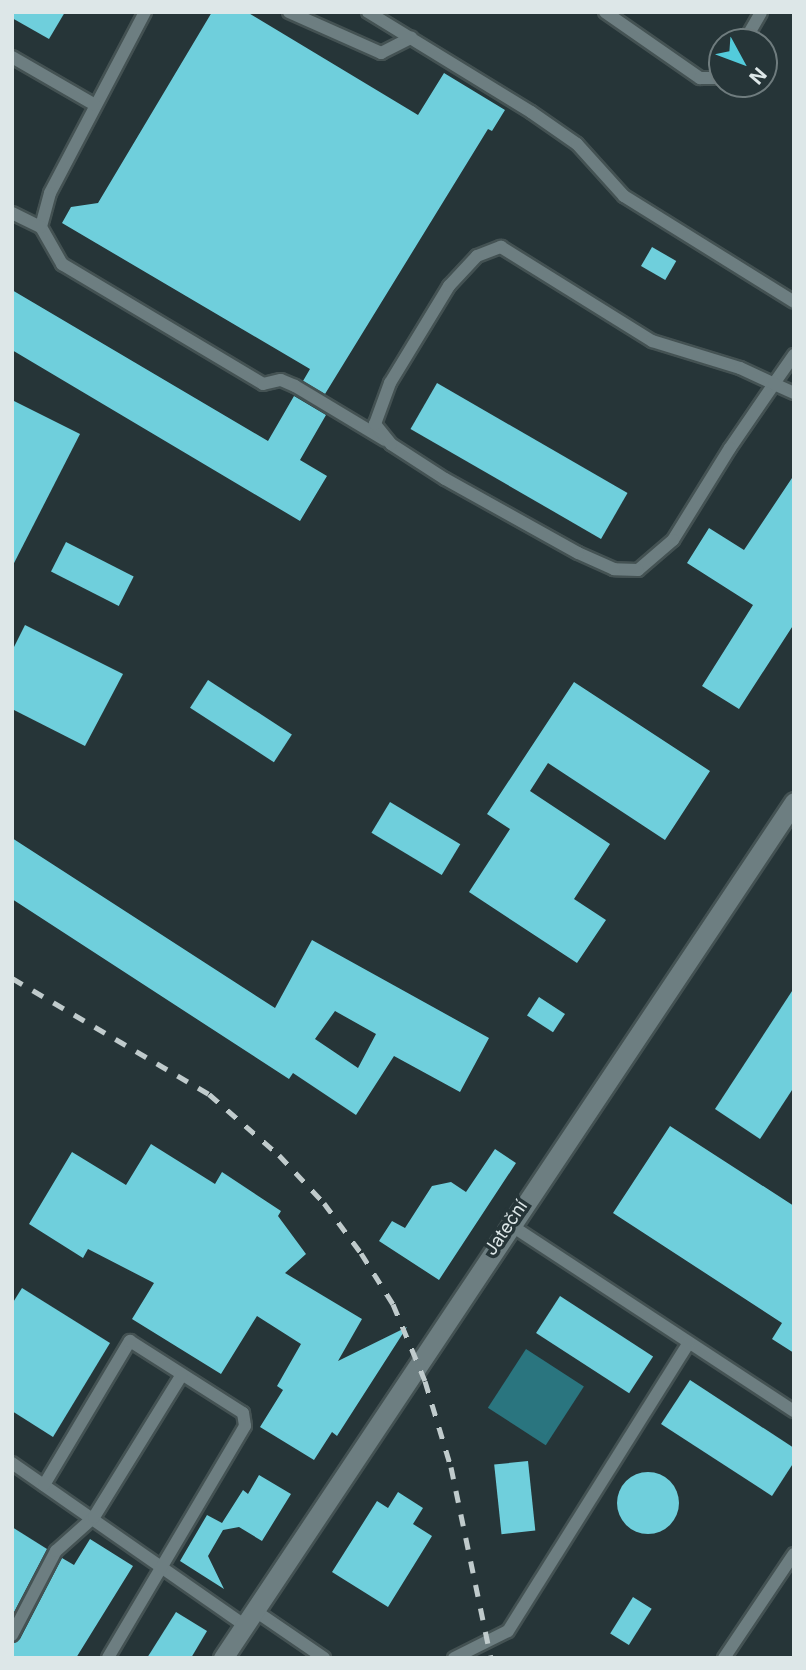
<!DOCTYPE html>
<meta charset="utf-8">
<style>
body{margin:0}
#map{position:relative;width:806px;height:1670px;overflow:hidden;background:#263538;font-family:Inter,sans-serif}
div>[style]{position:absolute}
.water>*{inset:0;background:#2a757f;transform-origin:0 0}
.building>*{inset:0;background:#6fcfdc;transform-origin:0 0}
.round{border-radius:50%}
.roads{filter:drop-shadow(2px 0 #445253) drop-shadow(-2px 0 #445253) drop-shadow(0 2px #445253) drop-shadow(0 -2px #445253)}
.service>*{height:12px;margin:-6px;padding:0 6px;transform-origin:6px;border-radius:6px;background:#6d7e81}
.minor>*{height:19px;margin:-9.5px;padding:0 9.5px;transform-origin:9.5px;border-radius:9.5px;background:#6d7e81}
.rail>*{height:5px;margin-top:-2.5px;transform-origin:0;background:repeating-linear-gradient(90deg,#c0cbcc 0 12px,transparent 0 24px)}
span{translate:-50% -50%;white-space:nowrap;text-align:center;line-height:1.15;-webkit-text-stroke:7px #263538;paint-order:stroke}
.street-label{font-size:18px;color:#dde7e8}
.frame{position:absolute;inset:0;border:14px solid #dde7e8;pointer-events:none}
.north{position:absolute;left:708px;top:28px;width:70px;height:70px;box-sizing:border-box;background:#263538;border:2px solid #6f7c7e;border-radius:50%;rotate:131deg;font-size:19px;font-weight:700;line-height:28px;text-align:center;color:#dde7e8}
.north::after{content:'';display:block;margin:auto;width:24px;height:32px;background:#53cbdb;clip-path:polygon(50% 0,100% 100%,50% 72%,0 100%)}
</style>
<div id="map">
<div class="water">
<i style="left:526px;top:1349px;width:69px;height:70px;rotate:33deg"></i>
</div>
<div class="building">
<i style="clip-path:polygon(12px 12px,65px 12px,49px 39px,12px 18px)"></i>
<i style="clip-path:polygon(212px 12px,247px 12px,418px 115px,444px 73px,505px 110px,492px 131px,488px 129px,325px 394px,303px 381px,310px 369px,62px 223px,71px 207px,98px 203px)"></i>
<i style="left:652px;top:247px;width:28px;height:22px;rotate:30deg"></i>
<i style="clip-path:polygon(12px 290px,268px 441px,294px 396px,326px 415px,300px 460px,327px 476px,300px 521px,12px 350px)"></i>
<i style="left:437px;top:383px;width:220px;height:53px;rotate:30deg"></i>
<i style="clip-path:polygon(12px 400px,80px 434px,12px 567px)"></i>
<i style="clip-path:polygon(794px 475px,794px 624px,739px 709px,702px 686px,753px 605px,687px 563px,709px 528px,744px 550px)"></i>
<i style="left:66px;top:542px;width:76px;height:33px;rotate:27deg"></i>
<i style="clip-path:polygon(25px 625px,123px 674px,85px 746px,12px 709px,12px 651px)"></i>
<i style="left:208px;top:680px;width:100px;height:33px;rotate:33deg"></i>
<i style="clip-path:polygon(574px 682px,710px 771px,665px 840px,548px 763px,530px 791px,610px 844px,574px 899px,606px 920px,577px 963px,469px 892px,510px 829px,487px 814px)"></i>
<i style="left:390px;top:802px;width:82px;height:36px;rotate:31deg"></i>
<i style="clip-path:polygon(evenodd,12px 838px,275px 1008px,312px 940px,489px 1038px,460px 1092px,394px 1056px,356px 1115px,293px 1073px,289px 1079px,12px 899px,12px 838px,335px 1011px,376px 1034px,358px 1068px,315px 1039px,335px 1011px)"></i>
<i style="clip-path:polygon(794px 988px,794px 1087px,760px 1139px,715px 1109px)"></i>
<i style="left:539px;top:997px;width:31px;height:22px;rotate:33deg"></i>
<i style="clip-path:polygon(670px 1126px,794px 1206px,794px 1353px,772px 1339px,782px 1323px,613px 1213px)"></i>
<i style="clip-path:polygon(151px 1144px,215px 1184px,222px 1172px,281px 1211px,278px 1216px,306px 1254px,285px 1273px,362px 1319px,338px 1361px,407px 1327px,337px 1436px,332px 1432px,314px 1460px,260px 1427px,283px 1390px,277px 1386px,301px 1344px,257px 1316px,221px 1374px,132px 1319px,154px 1283px,88px 1249px,83px 1258px,29px 1224px,72px 1152px,126px 1185px)"></i>
<i style="clip-path:polygon(495px 1149px,516px 1163px,439px 1280px,379px 1241px,392px 1221px,405px 1228px,432px 1186px,451px 1182px,466px 1192px)"></i>
<i style="clip-path:polygon(22px 1288px,110px 1343px,53px 1437px,12px 1411px,12px 1304px)"></i>
<i style="left:560px;top:1296px;width:111px;height:44px;rotate:33deg"></i>
<i style="clip-path:polygon(690px 1380px,794px 1448px,794px 1462px,772px 1496px,661px 1424px)"></i>
<i style="left:528px;top:1461px;width:70px;height:34px;rotate:84deg"></i>
<i class="round" style="left:617px;top:1472px;width:62px;height:62px"></i>
<i style="clip-path:polygon(259px 1475px,291px 1494px,262px 1541px,239px 1527px,223px 1530px,208px 1556px,224px 1589px,180px 1561px,207px 1515px,222px 1523px,243px 1490px,248px 1494px)"></i>
<i style="clip-path:polygon(398px 1492px,423px 1508px,413px 1524px,432px 1536px,388px 1607px,332px 1572px,377px 1501px,388px 1508px)"></i>
<i style="clip-path:polygon(12px 1527px,47px 1549px,12px 1616px)"></i>
<i style="clip-path:polygon(90px 1539px,133px 1566px,76px 1658px,12px 1658px,12px 1644px,20px 1639px,62px 1558px,74px 1565px)"></i>
<i style="left:633px;top:1597px;width:22px;height:43px;rotate:32deg"></i>
<i style="clip-path:polygon(176px 1612px,207px 1631px,191px 1658px,147px 1658px)"></i>
</div>
<div class="roads">
<div class="service">
<i style="left:145px;top:12px;width:204px;rotate:117.7deg"></i>
<i style="left:50px;top:193px;width:35px;rotate:105deg"></i>
<i style="left:41px;top:227px;width:43px;rotate:60.4deg"></i>
<i style="left:62px;top:264px;width:234px;rotate:30.8deg"></i>
<i style="left:263px;top:384px;width:18px;rotate:-13deg"></i>
<i style="left:281px;top:380px;width:15px;rotate:23deg"></i>
<i style="left:295px;top:386px;width:105px;rotate:31deg"></i>
<i style="left:289px;top:12px;width:101px;rotate:24deg"></i>
<i style="left:381px;top:53px;width:34px;rotate:-27deg"></i>
<i style="left:368px;top:12px;width:191px;rotate:31.5deg"></i>
<i style="left:531px;top:112px;width:56px;rotate:34.8deg"></i>
<i style="left:577px;top:144px;width:70px;rotate:47.9deg"></i>
<i style="left:624px;top:196px;width:200px;rotate:31.9deg"></i>
<i style="left:605px;top:12px;width:116px;rotate:34.8deg"></i>
<i style="left:700px;top:78px;width:18px"></i>
<i style="left:718px;top:78px;width:6px;rotate:-51deg"></i>
<i style="left:744px;top:42px;width:34px;rotate:-60deg"></i>
<i style="left:12px;top:57px;width:96px;rotate:30deg"></i>
<i style="left:12px;top:213px;width:32px;rotate:26deg"></i>
<i style="left:794px;top:355px;width:35px;rotate:125deg"></i>
<i style="left:774px;top:384px;width:78px;rotate:124.5deg"></i>
<i style="left:730px;top:448px;width:108px;rotate:121.8deg"></i>
<i style="left:673px;top:540px;width:46px;rotate:139.4deg"></i>
<i style="left:638px;top:570px;width:24px;rotate:-178deg"></i>
<i style="left:614px;top:569px;width:39px;rotate:-156deg"></i>
<i style="left:578px;top:553px;width:152px;rotate:-150.9deg"></i>
<i style="left:445px;top:479px;width:64px;rotate:-147.1deg"></i>
<i style="left:391px;top:444px;width:26px;rotate:-129deg"></i>
<i style="left:375px;top:424px;width:44px;rotate:-69.9deg"></i>
<i style="left:390px;top:383px;width:114px;rotate:-58.7deg"></i>
<i style="left:449px;top:286px;width:41px;rotate:-47deg"></i>
<i style="left:477px;top:256px;width:26px;rotate:-21deg"></i>
<i style="left:501px;top:247px;width:178px;rotate:31.9deg"></i>
<i style="left:652px;top:341px;width:92px;rotate:17.1deg"></i>
<i style="left:740px;top:368px;width:38px;rotate:25deg"></i>
<i style="left:774px;top:384px;width:22px;rotate:24deg"></i>
<i style="left:509px;top:1224px;width:341px;rotate:33.3deg"></i>
<i style="left:12px;top:1463px;width:283px;rotate:34.9deg"></i>
<i style="left:44px;top:1485px;width:168px;rotate:-59.2deg"></i>
<i style="left:130px;top:1341px;width:134px;rotate:32.5deg"></i>
<i style="left:243px;top:1413px;width:13px;rotate:81deg"></i>
<i style="left:245px;top:1426px;width:269px;rotate:120.6deg"></i>
<i style="left:254px;top:1610px;width:85px;rotate:34.4deg"></i>
<i style="left:12px;top:1635px;width:95px;rotate:-62.4deg"></i>
<i style="left:56px;top:1551px;width:51px;rotate:-41.8deg"></i>
<i style="left:94px;top:1517px;width:166px;rotate:-58.3deg"></i>
<i style="left:454px;top:1658px;width:60px;rotate:-26.6deg"></i>
<i style="left:508px;top:1631px;width:340px;rotate:-57.9deg"></i>
<i style="left:724px;top:1658px;width:125px;rotate:-56.1deg"></i>
</div>
<div class="minor">
<i style="left:223px;top:1658px;width:1029px;rotate:-56.29deg"></i>
</div>
</div>
<div class="rail">
<i style="left:12px;top:978px;width:229px;rotate:30.5deg"></i>
<i style="left:209px;top:1094px;width:93px;rotate:41.1deg"></i>
<i style="left:279px;top:1155px;width:66px;rotate:46.8deg"></i>
<i style="left:324px;top:1203px;width:62px;rotate:53.5deg"></i>
<i style="left:361px;top:1253px;width:60px;rotate:57.9deg"></i>
<i style="left:393px;top:1304px;width:83px;rotate:67.4deg"></i>
<i style="left:425px;top:1381px;width:90px;rotate:73.2deg"></i>
<i style="left:451px;top:1467px;width:195px;rotate:78.2deg"></i>
</div>
<div class="street-label">
<span style="left:506px;top:1228px;rotate:-56deg">Jateční</span>
</div>
<div class="frame"></div>
<div class="north">N</div>
</div>
